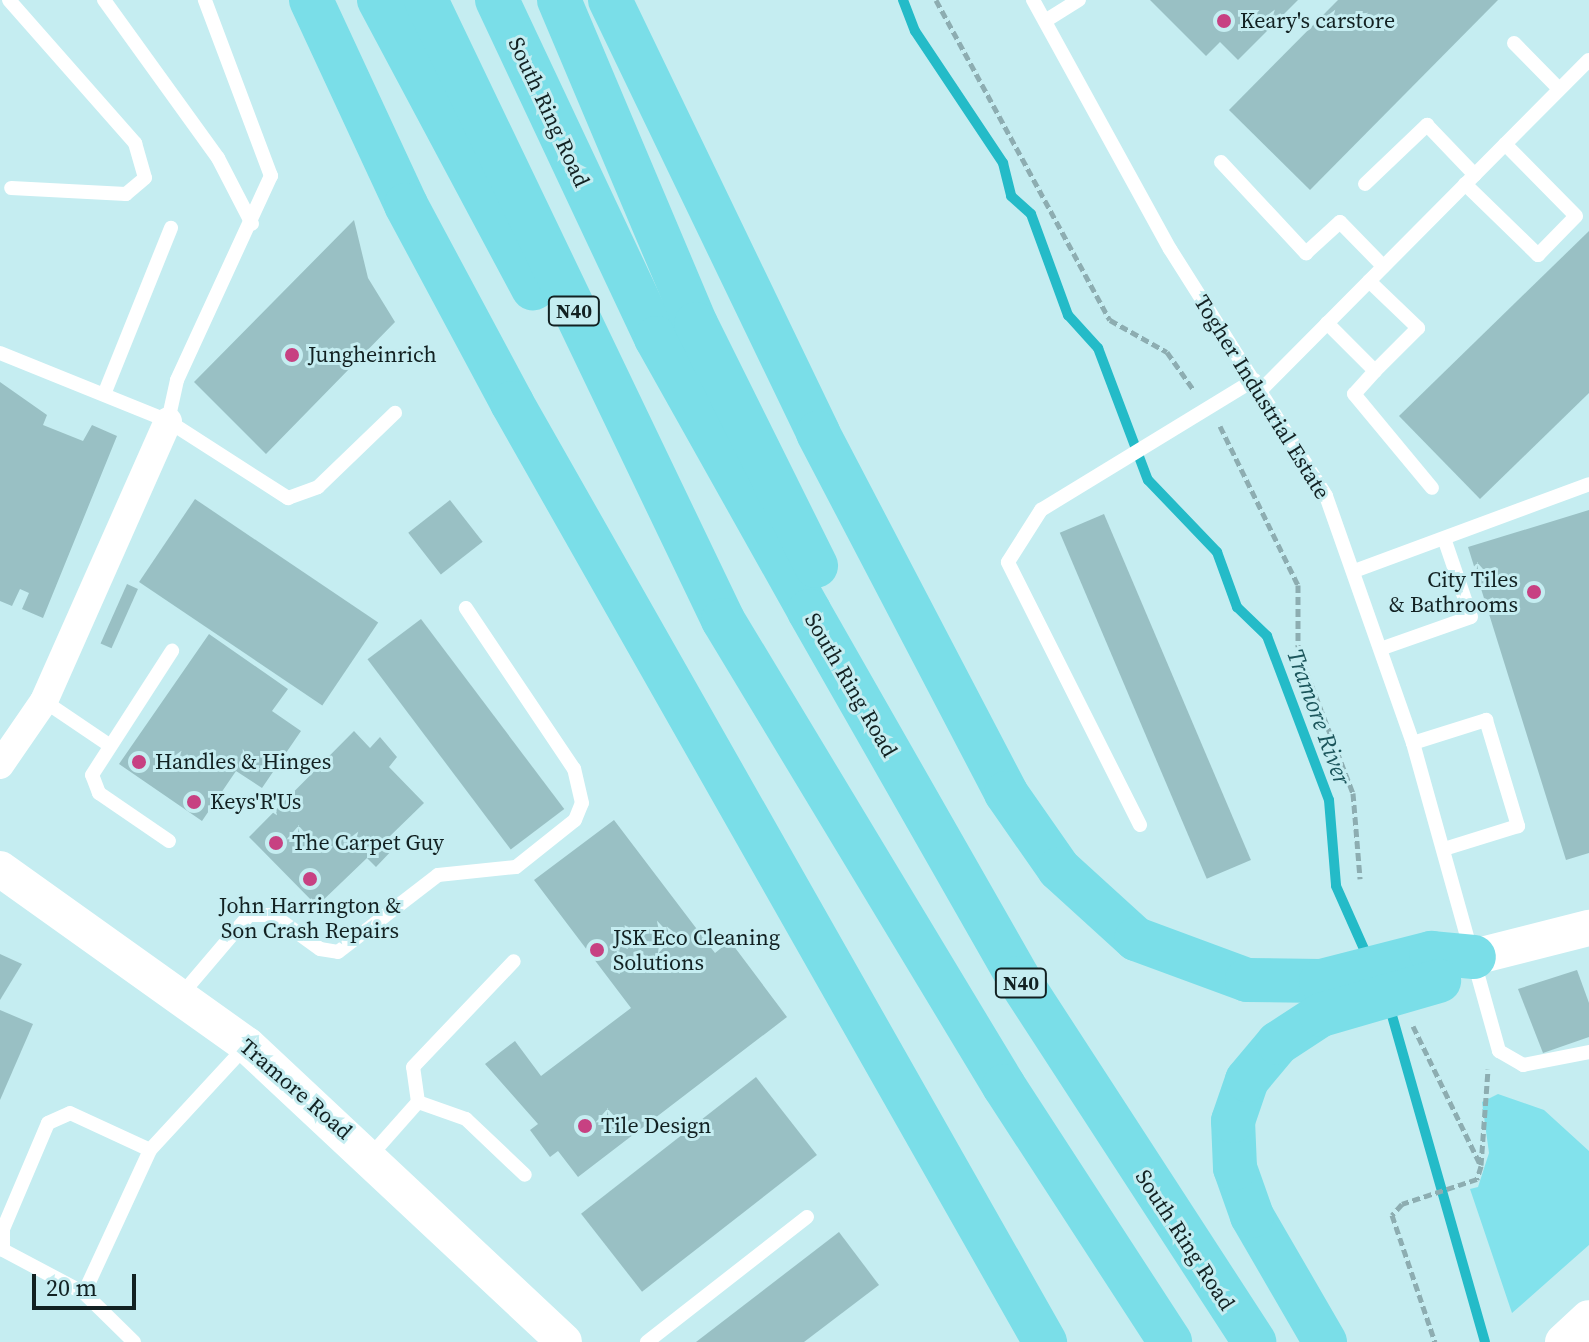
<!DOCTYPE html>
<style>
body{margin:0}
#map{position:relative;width:1589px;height:1342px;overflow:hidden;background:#c5edf1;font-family:"Source Serif 4",serif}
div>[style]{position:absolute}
.green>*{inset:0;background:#82e2ec}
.stream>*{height:10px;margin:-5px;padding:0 5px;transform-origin:5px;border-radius:5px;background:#24bbc8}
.building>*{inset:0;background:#99c0c4;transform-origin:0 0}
.path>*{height:5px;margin-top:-2.5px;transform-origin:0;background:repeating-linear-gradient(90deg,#8dadb1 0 8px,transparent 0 12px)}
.service>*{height:14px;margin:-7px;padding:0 7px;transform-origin:7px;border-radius:7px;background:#fff}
.minor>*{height:28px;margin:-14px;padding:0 14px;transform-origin:14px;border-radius:14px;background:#fff}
.tertiary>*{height:36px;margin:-18px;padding:0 18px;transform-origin:18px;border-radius:18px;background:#fff}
.trunk>*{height:44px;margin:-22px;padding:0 22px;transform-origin:22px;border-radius:22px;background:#7adee8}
.dots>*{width:22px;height:22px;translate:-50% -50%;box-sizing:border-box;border:4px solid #c5edf1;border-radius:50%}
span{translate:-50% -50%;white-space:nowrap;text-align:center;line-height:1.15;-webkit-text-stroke:6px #c5edf1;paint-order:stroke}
.shield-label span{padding:2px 6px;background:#c5edf1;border:2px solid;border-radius:6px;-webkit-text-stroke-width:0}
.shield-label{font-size:20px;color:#122122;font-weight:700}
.poi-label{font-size:22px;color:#122122}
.left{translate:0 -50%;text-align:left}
.right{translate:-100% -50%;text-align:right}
.street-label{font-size:22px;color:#122122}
.water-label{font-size:24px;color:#1b555b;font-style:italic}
.scale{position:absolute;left:32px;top:1274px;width:104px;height:36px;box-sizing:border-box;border:4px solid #122122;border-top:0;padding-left:10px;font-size:24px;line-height:28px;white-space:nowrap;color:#122122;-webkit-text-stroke:6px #c5edf1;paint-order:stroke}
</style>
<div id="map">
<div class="green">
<i style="clip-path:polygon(1498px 1094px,1544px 1110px,1589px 1151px,1589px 1245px,1512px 1313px,1470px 1189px,1478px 1187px,1489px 1153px,1482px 1102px)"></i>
</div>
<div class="stream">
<i style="left:903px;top:0;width:33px;rotate:69deg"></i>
<i style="left:915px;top:31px;width:159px;rotate:56.3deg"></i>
<i style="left:1003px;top:163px;width:34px;rotate:76deg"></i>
<i style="left:1011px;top:196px;width:27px;rotate:42deg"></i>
<i style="left:1031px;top:214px;width:108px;rotate:69.9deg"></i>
<i style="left:1068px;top:315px;width:45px;rotate:47.7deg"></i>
<i style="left:1098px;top:348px;width:141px;rotate:69.3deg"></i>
<i style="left:1148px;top:480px;width:100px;rotate:46.2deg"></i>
<i style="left:1217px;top:552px;width:59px;rotate:70deg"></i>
<i style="left:1237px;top:607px;width:42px;rotate:44deg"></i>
<i style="left:1267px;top:636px;width:175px;rotate:69.3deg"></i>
<i style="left:1329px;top:800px;width:86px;rotate:85.3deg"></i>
<i style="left:1336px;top:886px;width:79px;rotate:66deg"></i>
<i style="left:1389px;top:1005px;width:350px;rotate:74.1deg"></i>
</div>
<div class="building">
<i style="clip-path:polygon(1150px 0,1298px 0,1238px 60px,1220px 42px,1206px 56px)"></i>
<i style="clip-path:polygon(1338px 0,1498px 0,1310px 190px,1229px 110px)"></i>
<i style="clip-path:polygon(354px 220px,368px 278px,395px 322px,266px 454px,194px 382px)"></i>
<i style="clip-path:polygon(1589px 231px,1589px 393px,1480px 499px,1399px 416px)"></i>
<i style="clip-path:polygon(0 382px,47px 415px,43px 425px,83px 441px,92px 425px,117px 436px,43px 618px,22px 609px,29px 593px,20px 589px,12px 606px,0 601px)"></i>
<i style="left:195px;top:499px;width:221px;height:100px;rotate:34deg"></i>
<i style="left:450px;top:500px;width:53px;height:53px;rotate:52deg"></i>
<i style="clip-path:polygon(1589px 510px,1589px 853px,1566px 860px,1468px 547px)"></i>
<i style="left:1104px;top:514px;width:376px;height:48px;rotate:67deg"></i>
<i style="left:127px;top:584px;width:12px;height:65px;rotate:24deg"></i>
<i style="left:421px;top:619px;width:238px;height:67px;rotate:53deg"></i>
<i style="clip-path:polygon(209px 634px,288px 689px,272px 711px,301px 731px,262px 788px,236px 771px,202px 821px,119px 764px)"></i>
<i style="clip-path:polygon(354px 731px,370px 748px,380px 737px,397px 757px,389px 767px,424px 803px,388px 838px,396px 846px,376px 867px,367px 858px,317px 906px,249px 837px)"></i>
<i style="clip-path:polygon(614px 820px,715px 953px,730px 941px,787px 1017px,578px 1177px,558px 1151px,550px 1157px,530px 1130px,538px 1124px,485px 1064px,515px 1041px,541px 1076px,631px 1008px,534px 880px)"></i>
<i style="clip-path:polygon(0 954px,22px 964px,0 1000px)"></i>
<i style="clip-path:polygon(1577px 970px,1589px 1003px,1589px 1037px,1543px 1053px,1518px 989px)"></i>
<i style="clip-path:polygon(0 1010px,33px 1024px,0 1100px)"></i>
<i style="left:756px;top:1077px;width:99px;height:222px;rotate:52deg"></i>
<i style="clip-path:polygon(839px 1232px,879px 1285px,804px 1342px,696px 1342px)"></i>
</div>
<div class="path">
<i style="left:936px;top:0;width:364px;rotate:61.5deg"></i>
<i style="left:1110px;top:320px;width:65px;rotate:29.3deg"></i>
<i style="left:1167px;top:352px;width:45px;rotate:54.9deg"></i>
<i style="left:1220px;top:426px;width:177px;rotate:63.9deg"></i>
<i style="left:1298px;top:585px;width:65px;rotate:90deg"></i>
<i style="left:1298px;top:650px;width:153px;rotate:69deg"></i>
<i style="left:1353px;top:793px;width:86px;rotate:85.3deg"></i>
<i style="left:1413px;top:1026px;width:156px;rotate:64.1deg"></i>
<i style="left:1481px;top:1166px;width:14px;rotate:107deg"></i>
<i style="left:1477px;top:1179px;width:79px;rotate:161.6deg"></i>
<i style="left:1402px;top:1204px;width:15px;rotate:132deg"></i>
<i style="left:1392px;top:1215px;width:134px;rotate:71.3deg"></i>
<i style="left:1481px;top:1165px;width:96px;rotate:-85.8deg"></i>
</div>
<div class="service">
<i style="left:9px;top:0;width:191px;rotate:48.6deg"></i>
<i style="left:135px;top:143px;width:36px;rotate:74deg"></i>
<i style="left:145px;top:178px;width:25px;rotate:140deg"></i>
<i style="left:126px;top:194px;width:115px;rotate:-177deg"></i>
<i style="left:104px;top:0;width:195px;rotate:54.2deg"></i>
<i style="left:218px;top:158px;width:74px;rotate:62.7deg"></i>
<i style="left:1033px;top:0;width:284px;rotate:61.2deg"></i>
<i style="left:1170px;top:249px;width:292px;rotate:57.7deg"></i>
<i style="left:1326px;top:496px;width:262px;rotate:70.6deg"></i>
<i style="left:1413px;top:743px;width:320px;rotate:74.4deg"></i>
<i style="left:1499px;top:1051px;width:28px;rotate:30deg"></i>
<i style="left:1523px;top:1065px;width:67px;rotate:-11.1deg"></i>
<i style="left:1045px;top:21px;width:40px;rotate:-32deg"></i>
<i style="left:1514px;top:43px;width:64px;rotate:45.6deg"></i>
<i style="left:1221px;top:162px;width:125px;rotate:47deg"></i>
<i style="left:1306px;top:253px;width:46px;rotate:-42.4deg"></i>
<i style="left:1340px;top:222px;width:62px;rotate:45.7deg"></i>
<i style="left:1365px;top:184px;width:86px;rotate:-43.6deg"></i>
<i style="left:1427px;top:125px;width:69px;rotate:46.2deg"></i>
<i style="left:1465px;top:184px;width:102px;rotate:44.2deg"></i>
<i style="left:1538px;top:255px;width:54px;rotate:-45.7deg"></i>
<i style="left:1576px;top:216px;width:101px;rotate:-134.6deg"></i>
<i style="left:1369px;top:281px;width:68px;rotate:43.8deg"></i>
<i style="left:1418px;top:328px;width:61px;rotate:135deg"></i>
<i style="left:1327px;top:323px;width:68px;rotate:45deg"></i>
<i style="left:1375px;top:371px;width:31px;rotate:132deg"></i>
<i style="left:1354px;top:394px;width:122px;rotate:50.3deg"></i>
<i style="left:0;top:353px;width:181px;rotate:22deg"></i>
<i style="left:168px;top:421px;width:143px;rotate:32.7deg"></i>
<i style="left:288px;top:498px;width:32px;rotate:-20deg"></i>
<i style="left:318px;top:487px;width:107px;rotate:-43.9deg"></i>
<i style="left:1261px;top:390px;width:465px;rotate:-45.2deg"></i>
<i style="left:105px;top:392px;width:177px;rotate:-68.1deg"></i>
<i style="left:168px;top:421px;width:42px;rotate:-77.6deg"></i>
<i style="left:177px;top:380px;width:225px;rotate:-65.3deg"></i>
<i style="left:271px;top:176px;width:188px;rotate:-110.6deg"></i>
<i style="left:1357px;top:570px;width:247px;rotate:-20.3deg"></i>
<i style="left:1383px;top:648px;width:93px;rotate:-19.4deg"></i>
<i style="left:1471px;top:617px;width:83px;rotate:-108.9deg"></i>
<i style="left:44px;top:701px;width:75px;rotate:34.1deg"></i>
<i style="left:1413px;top:743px;width:77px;rotate:-17.5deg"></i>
<i style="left:1486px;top:720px;width:111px;rotate:73.2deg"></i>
<i style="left:1518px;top:826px;width:77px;rotate:162.7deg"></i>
<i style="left:1140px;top:825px;width:294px;rotate:-116.7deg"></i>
<i style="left:1008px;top:562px;width:62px;rotate:-57.6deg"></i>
<i style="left:1041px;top:510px;width:250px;rotate:-31.4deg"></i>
<i style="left:169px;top:841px;width:85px;rotate:-145.6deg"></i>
<i style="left:99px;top:793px;width:19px;rotate:-111deg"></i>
<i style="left:92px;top:775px;width:148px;rotate:-57.2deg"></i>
<i style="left:181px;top:995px;width:105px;rotate:-49.6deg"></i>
<i style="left:249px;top:915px;width:24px"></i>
<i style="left:273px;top:915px;width:58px;rotate:35.9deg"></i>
<i style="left:320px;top:949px;width:18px;rotate:9deg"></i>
<i style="left:338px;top:952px;width:126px;rotate:-37.6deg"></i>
<i style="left:438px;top:875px;width:78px;rotate:-5.9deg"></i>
<i style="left:516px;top:867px;width:75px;rotate:-38.5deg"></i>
<i style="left:575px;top:820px;width:18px;rotate:-68deg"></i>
<i style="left:582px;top:803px;width:35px;rotate:-103deg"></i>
<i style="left:574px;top:769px;width:194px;rotate:-123.9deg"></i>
<i style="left:418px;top:1102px;width:35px;rotate:-98deg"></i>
<i style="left:413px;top:1067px;width:146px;rotate:-46.4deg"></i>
<i style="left:371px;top:1155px;width:71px;rotate:-48.4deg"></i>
<i style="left:418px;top:1102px;width:51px;rotate:19.5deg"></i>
<i style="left:466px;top:1119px;width:81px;rotate:43.5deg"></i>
<i style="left:84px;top:1293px;width:92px;rotate:-152deg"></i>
<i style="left:3px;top:1250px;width:21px;rotate:-90deg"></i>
<i style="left:3px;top:1229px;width:115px;rotate:-67deg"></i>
<i style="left:48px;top:1123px;width:24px;rotate:-24deg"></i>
<i style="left:70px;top:1113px;width:88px;rotate:24.8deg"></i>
<i style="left:134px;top:1342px;width:70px;rotate:-135.6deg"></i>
<i style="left:84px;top:1293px;width:157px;rotate:-65.2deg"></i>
<i style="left:150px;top:1150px;width:143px;rotate:-47.3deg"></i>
<i style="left:647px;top:1342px;width:203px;rotate:-38deg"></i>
</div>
<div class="minor">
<i style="left:0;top:765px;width:78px;rotate:-55.5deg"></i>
<i style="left:44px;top:701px;width:306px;rotate:-66.1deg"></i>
</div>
<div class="tertiary">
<i style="left:0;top:869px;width:303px;rotate:35.5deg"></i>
<i style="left:247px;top:1045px;width:434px;rotate:43.1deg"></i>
<i style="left:1474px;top:957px;width:119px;rotate:-14.2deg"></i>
<i style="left:1563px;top:1342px;width:35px;rotate:-43deg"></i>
</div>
<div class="trunk">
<i style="left:311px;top:0;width:226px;rotate:65.1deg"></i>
<i style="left:406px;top:205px;width:225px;rotate:61.8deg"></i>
<i style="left:512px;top:403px;width:1080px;rotate:60.42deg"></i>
<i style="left:379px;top:0;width:327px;rotate:61.9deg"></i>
<i style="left:426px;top:0;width:687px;rotate:64.4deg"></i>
<i style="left:723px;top:620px;width:544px;rotate:58.91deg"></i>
<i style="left:1004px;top:1086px;width:305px;rotate:57deg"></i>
<i style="left:497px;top:0;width:374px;rotate:64.8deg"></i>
<i style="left:656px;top:338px;width:313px;rotate:60.7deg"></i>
<i style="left:809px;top:611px;width:422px;rotate:60.3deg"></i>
<i style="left:1018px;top:978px;width:434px;rotate:57deg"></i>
<i style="left:559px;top:0;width:352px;rotate:67.1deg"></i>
<i style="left:696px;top:324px;width:270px;rotate:63.6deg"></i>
<i style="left:610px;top:0;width:480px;rotate:64.3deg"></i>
<i style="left:818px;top:433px;width:406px;rotate:62.4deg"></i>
<i style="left:1006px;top:793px;width:93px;rotate:55.1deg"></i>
<i style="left:1059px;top:869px;width:104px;rotate:42.3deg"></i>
<i style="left:1136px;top:939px;width:118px;rotate:20.3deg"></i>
<i style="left:1247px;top:980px;width:74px;rotate:0.8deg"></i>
<i style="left:1321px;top:981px;width:114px;rotate:-14.3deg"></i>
<i style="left:1431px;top:953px;width:43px;rotate:5.3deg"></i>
<i style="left:1325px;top:1342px;width:146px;rotate:-120.1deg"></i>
<i style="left:1252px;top:1216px;width:51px;rotate:-109.5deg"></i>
<i style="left:1235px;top:1168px;width:47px;rotate:-92.4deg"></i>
<i style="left:1233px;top:1121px;width:43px;rotate:-71.1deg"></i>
<i style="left:1247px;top:1080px;width:48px;rotate:-50deg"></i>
<i style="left:1278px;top:1043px;width:51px;rotate:-33.1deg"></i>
<i style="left:1321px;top:1015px;width:123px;rotate:-16.1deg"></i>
</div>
<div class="dots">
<i style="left:1224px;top:21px;background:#c74182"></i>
<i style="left:292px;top:355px;background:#c74182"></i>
<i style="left:1534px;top:592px;background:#c74182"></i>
<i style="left:139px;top:762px;background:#c74182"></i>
<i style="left:194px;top:802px;background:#c74182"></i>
<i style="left:276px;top:843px;background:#c74182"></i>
<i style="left:310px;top:879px;background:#c74182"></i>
<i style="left:597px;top:950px;background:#c74182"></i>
<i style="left:585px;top:1126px;background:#c74182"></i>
</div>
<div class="shield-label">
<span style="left:574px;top:311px">N40</span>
<span style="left:1021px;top:983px">N40</span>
</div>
<div class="poi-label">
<span class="left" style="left:1240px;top:21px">Keary's carstore</span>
<span class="left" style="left:308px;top:355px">Jungheinrich</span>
<span class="right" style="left:1518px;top:592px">City Tiles<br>&amp; Bathrooms</span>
<span class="left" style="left:155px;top:762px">Handles &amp; Hinges</span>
<span class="left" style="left:210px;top:802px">Keys'R'Us</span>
<span class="left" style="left:292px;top:843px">The Carpet Guy</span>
<span style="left:310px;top:918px">John Harrington &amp;<br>Son Crash Repairs</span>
<span class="left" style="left:613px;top:950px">JSK Eco Cleaning<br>Solutions</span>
<span class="left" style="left:601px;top:1126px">Tile Design</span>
</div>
<div class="street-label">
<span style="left:549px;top:112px;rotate:65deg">South Ring Road</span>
<span style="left:1262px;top:397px;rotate:58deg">Togher Industrial Estate</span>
<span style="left:851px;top:685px;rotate:60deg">South Ring Road</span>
<span style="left:296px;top:1089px;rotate:41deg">Tramore Road</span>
<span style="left:1185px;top:1240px;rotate:57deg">South Ring Road</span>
</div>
<div class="water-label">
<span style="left:1319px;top:717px;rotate:70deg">Tramore River</span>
</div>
<div class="scale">20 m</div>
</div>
